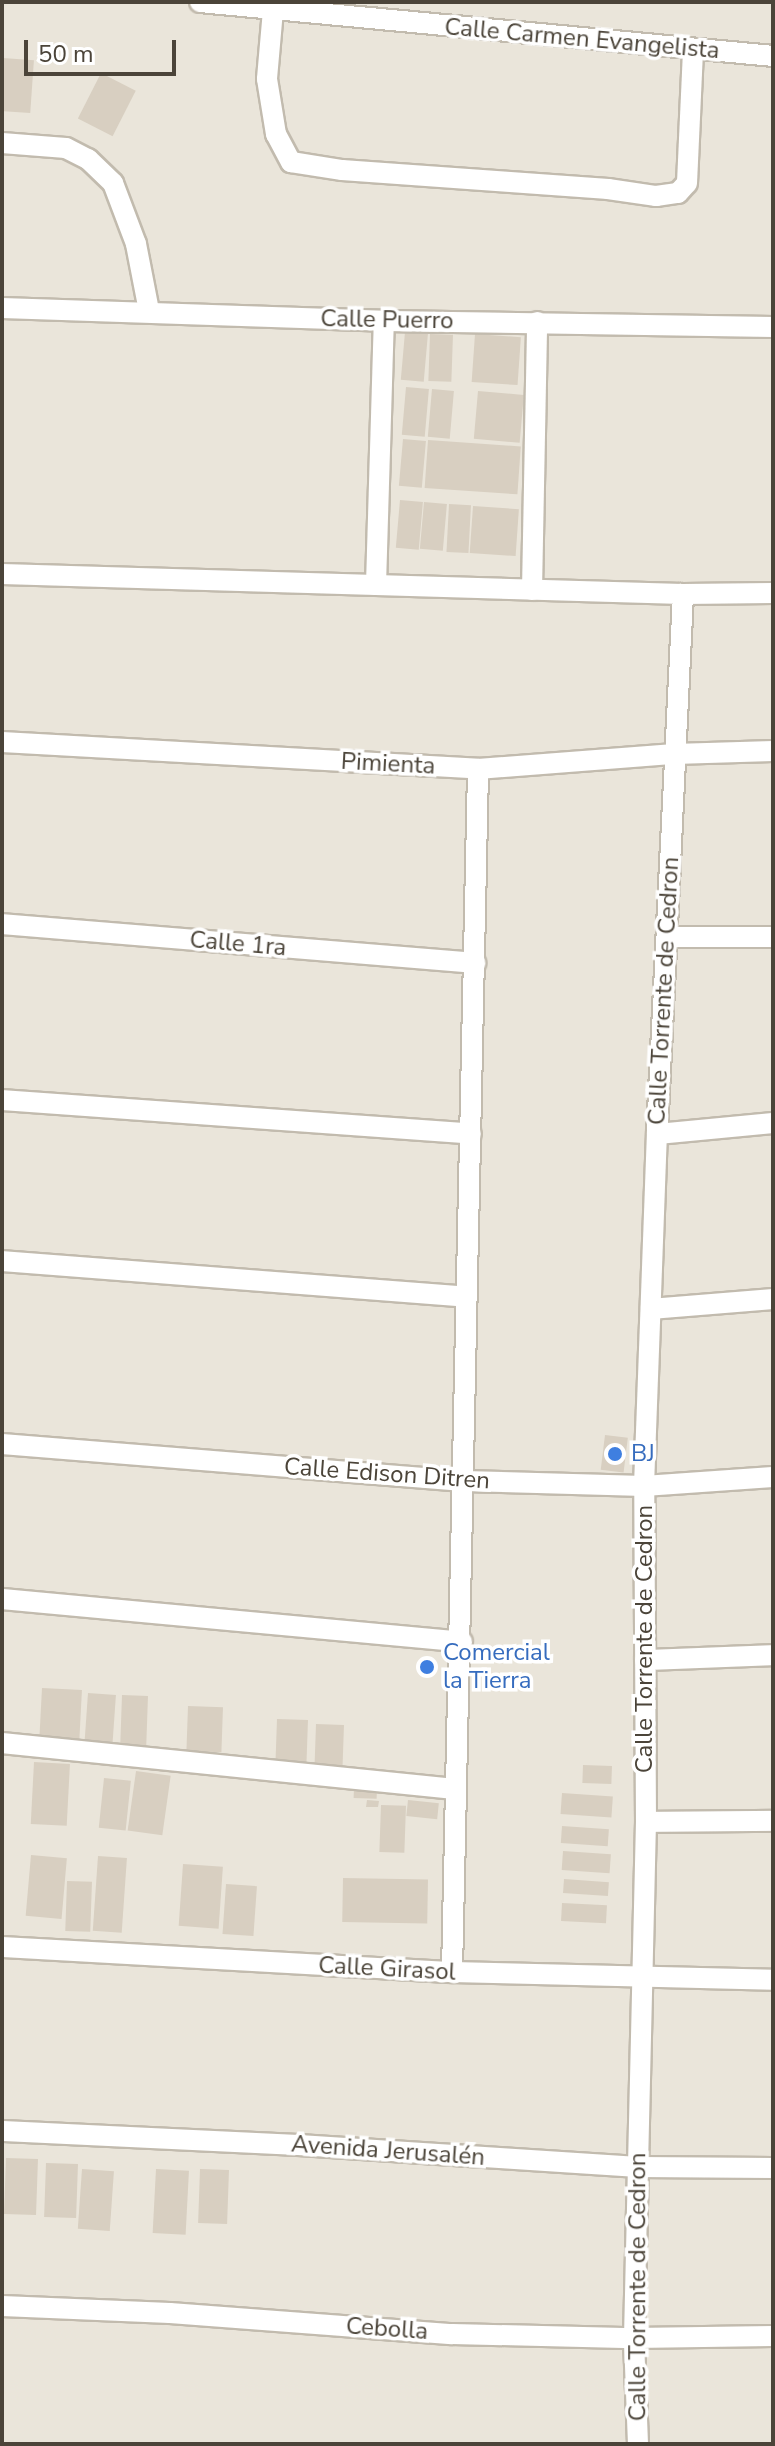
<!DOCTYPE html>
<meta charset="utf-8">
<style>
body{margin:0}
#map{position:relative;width:775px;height:2446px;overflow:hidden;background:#f6f3ec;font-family:"Nunito Sans",sans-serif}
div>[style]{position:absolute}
.residential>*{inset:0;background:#eae5da;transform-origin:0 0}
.building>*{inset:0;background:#d8cfc1;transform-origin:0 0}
.roads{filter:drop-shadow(2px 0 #c2bbae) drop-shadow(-2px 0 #c2bbae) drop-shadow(0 2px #c2bbae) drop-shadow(0 -2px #c2bbae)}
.street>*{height:20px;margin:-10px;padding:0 10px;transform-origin:10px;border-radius:10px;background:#fff}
.dots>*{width:22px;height:22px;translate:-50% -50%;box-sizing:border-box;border:4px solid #fff;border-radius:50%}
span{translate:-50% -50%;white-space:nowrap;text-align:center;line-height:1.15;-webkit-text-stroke:7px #fff;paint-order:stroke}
.street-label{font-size:24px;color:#4b4439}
.shop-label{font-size:24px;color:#366cbe}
.left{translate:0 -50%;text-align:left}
.frame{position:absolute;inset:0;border:4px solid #4b4439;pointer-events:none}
.scale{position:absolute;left:24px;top:40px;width:152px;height:36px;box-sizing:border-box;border:4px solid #4b4439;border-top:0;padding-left:10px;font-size:24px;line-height:28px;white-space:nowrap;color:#4b4439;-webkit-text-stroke:6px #fff;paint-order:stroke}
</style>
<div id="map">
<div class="residential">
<i style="left:2px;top:2px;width:771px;height:2442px"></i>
</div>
<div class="building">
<i style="left:3px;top:58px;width:31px;height:53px;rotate:4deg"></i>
<i style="left:101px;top:73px;width:39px;height:51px;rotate:27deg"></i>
<i style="left:405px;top:332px;width:23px;height:48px;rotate:5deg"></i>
<i style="left:430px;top:334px;width:23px;height:47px;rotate:2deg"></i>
<i style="left:475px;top:334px;width:46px;height:48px;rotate:4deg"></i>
<i style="left:406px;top:387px;width:23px;height:48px;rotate:5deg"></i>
<i style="left:432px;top:389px;width:22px;height:48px;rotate:5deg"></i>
<i style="left:478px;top:391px;width:46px;height:48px;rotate:5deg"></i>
<i style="left:403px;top:439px;width:23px;height:47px;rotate:5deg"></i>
<i style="left:428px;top:440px;width:93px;height:48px;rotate:4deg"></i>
<i style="left:400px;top:500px;width:23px;height:48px;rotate:5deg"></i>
<i style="left:424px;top:502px;width:23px;height:47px;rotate:5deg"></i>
<i style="left:449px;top:504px;width:22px;height:48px;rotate:3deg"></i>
<i style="left:473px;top:506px;width:46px;height:47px;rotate:4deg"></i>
<i style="left:605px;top:1435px;width:23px;height:35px;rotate:7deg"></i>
<i style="left:42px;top:1688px;width:40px;height:54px;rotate:3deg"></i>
<i style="left:88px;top:1693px;width:28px;height:52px;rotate:4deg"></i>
<i style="left:122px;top:1695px;width:26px;height:53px;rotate:2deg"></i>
<i style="left:188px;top:1706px;width:35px;height:45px;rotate:2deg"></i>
<i style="left:277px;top:1719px;width:31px;height:49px;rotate:2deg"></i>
<i style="left:316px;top:1724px;width:28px;height:42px;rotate:2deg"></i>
<i style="left:34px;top:1762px;width:36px;height:62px;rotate:3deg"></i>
<i style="left:583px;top:1765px;width:29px;height:18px;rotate:2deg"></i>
<i style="left:136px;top:1771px;width:35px;height:60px;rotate:8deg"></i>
<i style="left:104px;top:1778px;width:27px;height:50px;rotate:6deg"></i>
<i style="left:354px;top:1787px;width:23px;height:11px;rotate:2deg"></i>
<i style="left:562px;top:1793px;width:51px;height:21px;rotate:4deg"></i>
<i style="clip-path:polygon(367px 1800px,379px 1801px,378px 1807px,366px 1807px)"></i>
<i style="left:408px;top:1800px;width:31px;height:16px;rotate:6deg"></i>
<i style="left:381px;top:1805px;width:25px;height:47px;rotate:2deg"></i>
<i style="left:562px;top:1826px;width:47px;height:17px;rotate:4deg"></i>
<i style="left:563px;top:1851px;width:48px;height:19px;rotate:4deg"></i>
<i style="left:31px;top:1855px;width:36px;height:61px;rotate:5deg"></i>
<i style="left:98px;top:1856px;width:29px;height:75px;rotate:4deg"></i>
<i style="left:183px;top:1864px;width:40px;height:62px;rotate:4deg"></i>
<i style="left:343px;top:1878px;width:85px;height:44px;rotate:1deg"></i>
<i style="left:564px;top:1879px;width:45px;height:14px;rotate:4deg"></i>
<i style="left:67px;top:1881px;width:25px;height:50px;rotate:2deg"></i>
<i style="left:226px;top:1884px;width:31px;height:50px;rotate:4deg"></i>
<i style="left:562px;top:1903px;width:45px;height:18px;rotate:3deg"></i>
<i style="left:6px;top:2158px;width:32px;height:56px;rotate:2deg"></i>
<i style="left:46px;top:2163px;width:32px;height:54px;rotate:2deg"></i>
<i style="left:82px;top:2169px;width:32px;height:60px;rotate:4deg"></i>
<i style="left:156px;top:2169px;width:33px;height:64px;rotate:3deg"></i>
<i style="left:200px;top:2169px;width:29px;height:54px;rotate:2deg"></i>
</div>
<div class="roads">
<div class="street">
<i style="left:200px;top:2px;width:576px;rotate:5.38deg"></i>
<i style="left:273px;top:10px;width:69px;rotate:95deg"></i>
<i style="left:267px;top:79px;width:56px;rotate:80.7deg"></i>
<i style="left:276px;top:134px;width:32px;rotate:62deg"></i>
<i style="left:291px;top:162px;width:52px;rotate:8.9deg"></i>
<i style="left:342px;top:170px;width:267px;rotate:4.1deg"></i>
<i style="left:608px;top:189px;width:49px;rotate:8.3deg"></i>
<i style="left:656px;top:196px;width:22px;rotate:-8deg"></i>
<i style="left:678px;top:193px;width:13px;rotate:-48deg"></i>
<i style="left:687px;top:183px;width:134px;rotate:-87.4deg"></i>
<i style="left:2px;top:143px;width:64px;rotate:4.5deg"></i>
<i style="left:66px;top:148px;width:25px;rotate:27deg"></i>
<i style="left:88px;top:159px;width:35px;rotate:44deg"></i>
<i style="left:113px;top:183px;width:65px;rotate:69.3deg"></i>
<i style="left:136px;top:244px;width:68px;rotate:79deg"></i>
<i style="left:2px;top:308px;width:382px;rotate:1.9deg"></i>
<i style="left:384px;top:321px;width:389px;rotate:0.9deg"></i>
<i style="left:2px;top:574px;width:681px;rotate:1.68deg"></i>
<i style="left:683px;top:594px;width:90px;rotate:-0.6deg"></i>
<i style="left:376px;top:585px;width:264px;rotate:-88.3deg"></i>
<i style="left:532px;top:590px;width:268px;rotate:-88.9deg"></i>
<i style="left:2px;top:742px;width:477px;rotate:3.2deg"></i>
<i style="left:478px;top:769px;width:197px;rotate:-4.4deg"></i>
<i style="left:674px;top:754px;width:99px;rotate:-1.7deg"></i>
<i style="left:2px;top:924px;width:475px;rotate:4.7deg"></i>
<i style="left:668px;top:937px;width:105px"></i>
<i style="left:2px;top:1100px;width:470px;rotate:4.1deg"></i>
<i style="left:657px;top:1134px;width:117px;rotate:-5.4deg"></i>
<i style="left:2px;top:1261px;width:466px;rotate:4.4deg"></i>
<i style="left:651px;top:1309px;width:122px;rotate:-4.7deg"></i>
<i style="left:2px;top:1444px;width:463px;rotate:4.6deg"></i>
<i style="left:464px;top:1481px;width:180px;rotate:1.6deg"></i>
<i style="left:644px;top:1486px;width:129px;rotate:-4deg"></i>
<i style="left:2px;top:1599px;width:462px;rotate:5.3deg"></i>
<i style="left:645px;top:1660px;width:128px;rotate:-2.2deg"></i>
<i style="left:2px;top:1743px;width:455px;rotate:5.8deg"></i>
<i style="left:646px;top:1822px;width:127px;rotate:-0.5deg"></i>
<i style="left:2px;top:1947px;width:451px;rotate:3.2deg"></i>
<i style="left:452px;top:1972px;width:321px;rotate:1.4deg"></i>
<i style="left:452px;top:1972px;width:1203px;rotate:-88.76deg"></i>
<i style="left:2px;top:2131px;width:297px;rotate:2.7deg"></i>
<i style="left:299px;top:2145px;width:340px;rotate:3.7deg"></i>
<i style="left:638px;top:2167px;width:135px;rotate:0.4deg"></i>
<i style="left:2px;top:2306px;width:168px;rotate:2.4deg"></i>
<i style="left:170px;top:2313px;width:283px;rotate:4.3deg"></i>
<i style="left:452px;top:2334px;width:182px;rotate:1.3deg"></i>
<i style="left:634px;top:2338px;width:139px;rotate:-0.8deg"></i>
<i style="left:638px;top:2444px;width:106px;rotate:-92.2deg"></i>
<i style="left:634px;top:2338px;width:516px;rotate:-88.67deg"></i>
<i style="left:646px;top:1822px;width:336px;rotate:-90.3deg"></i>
<i style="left:644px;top:1486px;width:352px;rotate:-87.9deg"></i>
<i style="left:657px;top:1134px;width:541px;rotate:-87.24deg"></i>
</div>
</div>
<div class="dots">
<i style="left:615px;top:1454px;background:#3f7fe0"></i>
<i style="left:427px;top:1667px;background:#3f7fe0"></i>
</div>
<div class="street-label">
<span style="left:582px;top:39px;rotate:5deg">Calle Carmen Evangelista</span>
<span style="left:387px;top:320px;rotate:1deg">Calle Puerro</span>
<span style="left:388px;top:764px;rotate:3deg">Pimienta</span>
<span style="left:238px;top:944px;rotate:5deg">Calle 1ra</span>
<span style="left:664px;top:991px;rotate:-87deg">Calle Torrente de Cedron</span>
<span style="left:387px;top:1474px;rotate:4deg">Calle Edison Ditren</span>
<span style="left:645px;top:1639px;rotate:-90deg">Calle Torrente de Cedron</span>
<span style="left:387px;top:1969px;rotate:3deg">Calle Girasol</span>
<span style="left:388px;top:2151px;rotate:4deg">Avenida Jerusalén</span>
<span style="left:638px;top:2287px;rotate:-90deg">Calle Torrente de Cedron</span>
<span style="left:387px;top:2329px;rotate:4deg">Cebolla</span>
</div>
<div class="shop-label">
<span class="left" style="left:631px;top:1454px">BJ</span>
<span class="left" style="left:443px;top:1667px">Comercial<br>la Tierra</span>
</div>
<div class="frame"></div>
<div class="scale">50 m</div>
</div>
